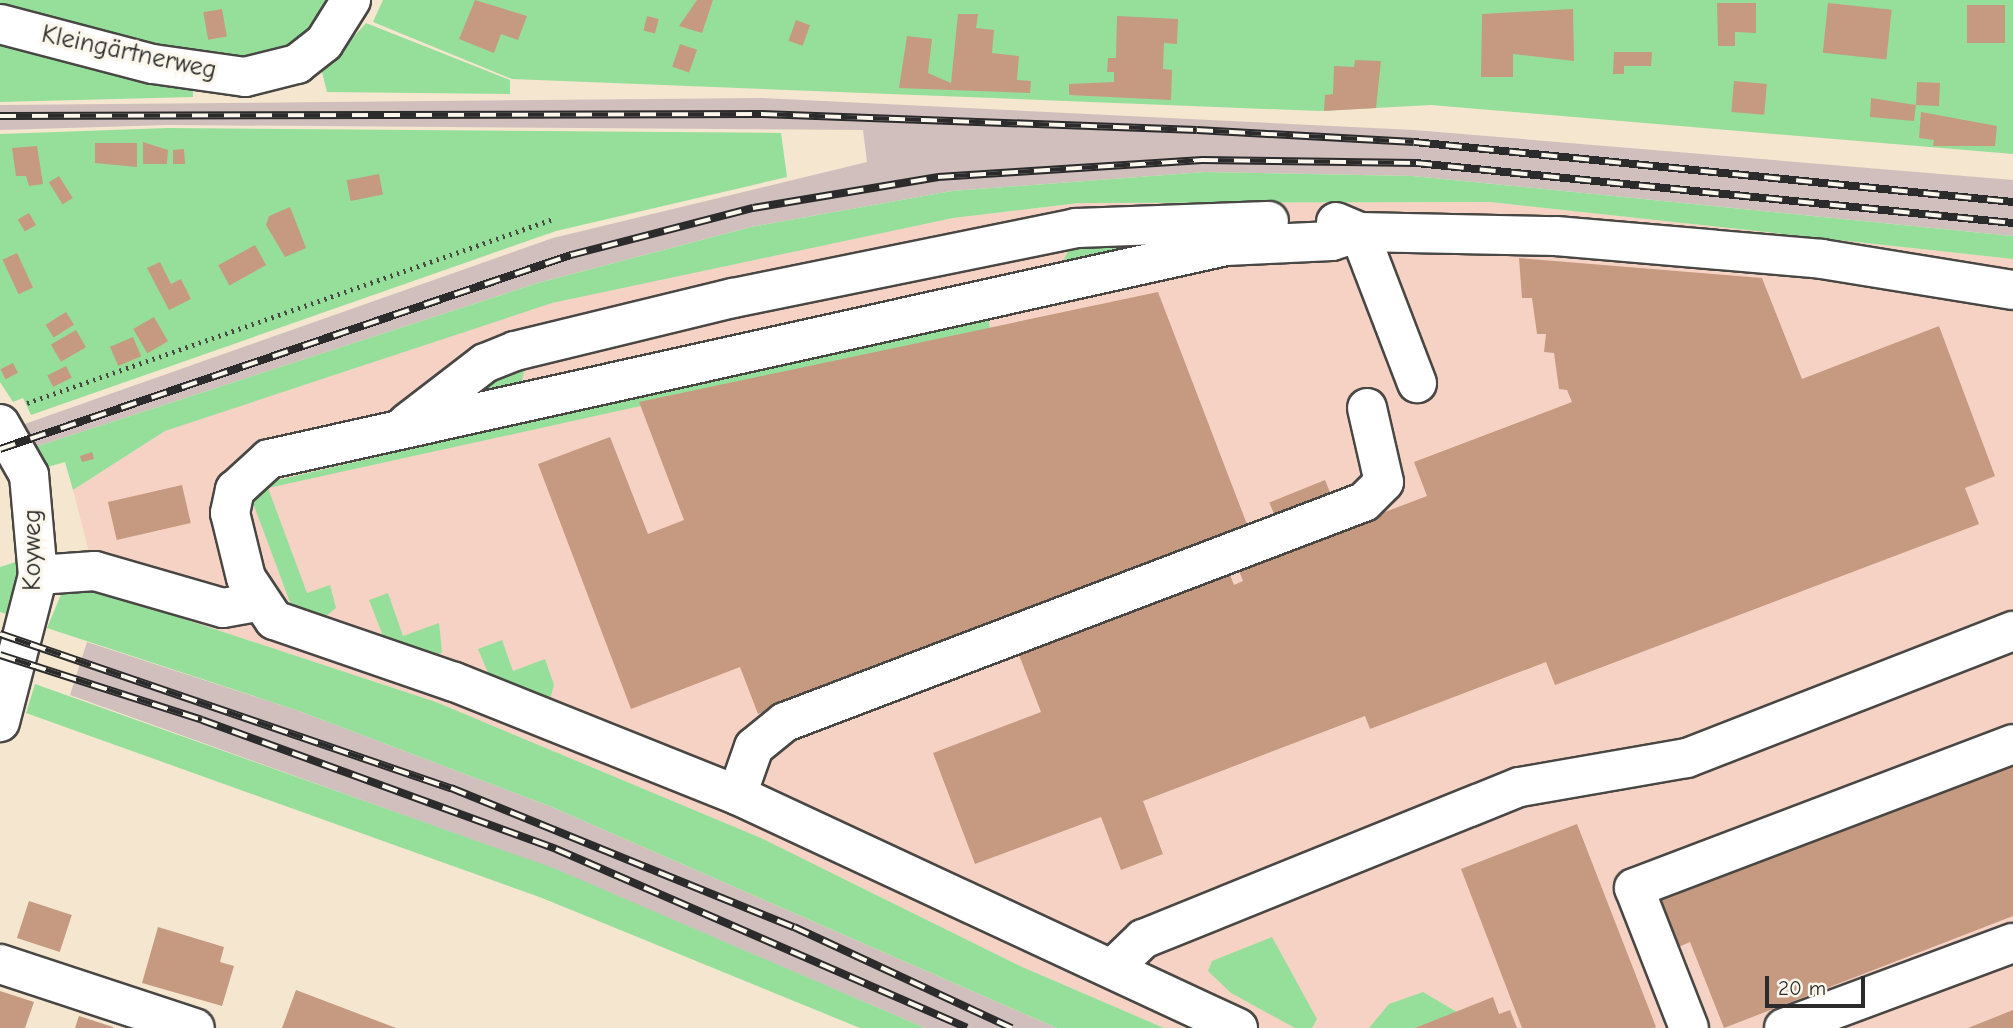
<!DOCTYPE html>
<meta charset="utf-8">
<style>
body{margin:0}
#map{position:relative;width:2013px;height:1028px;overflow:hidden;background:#f5e6cf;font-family:"Comic Neue",sans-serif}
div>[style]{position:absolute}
.built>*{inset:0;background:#f6d2c4}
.industrial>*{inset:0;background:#d1bfbe}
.green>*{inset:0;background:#96df9b}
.building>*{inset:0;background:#c69a80;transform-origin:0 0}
.path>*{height:4.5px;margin-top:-2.25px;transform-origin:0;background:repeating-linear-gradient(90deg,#494744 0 2px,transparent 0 7px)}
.roads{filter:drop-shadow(2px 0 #494744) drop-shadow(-2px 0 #494744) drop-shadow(0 2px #494744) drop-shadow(0 -2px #494744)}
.minor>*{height:38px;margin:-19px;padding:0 19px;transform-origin:19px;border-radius:19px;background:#fff}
.rail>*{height:8px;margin-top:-4px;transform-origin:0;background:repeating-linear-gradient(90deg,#fbf7ec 0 16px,#2b2b2b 0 32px);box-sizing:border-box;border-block:2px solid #2b2b2b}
span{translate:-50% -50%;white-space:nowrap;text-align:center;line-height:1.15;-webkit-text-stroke:7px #fbf7ec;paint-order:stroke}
.street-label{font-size:26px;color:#2b2b2b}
.scale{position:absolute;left:1765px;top:976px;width:100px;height:32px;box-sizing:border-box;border:4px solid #2b2b2b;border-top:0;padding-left:9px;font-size:21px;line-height:24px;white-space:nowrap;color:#2b2b2b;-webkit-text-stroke:5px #fbf7ec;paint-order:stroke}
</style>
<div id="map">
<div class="built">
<i style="clip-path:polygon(1490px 202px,2013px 259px,2013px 1028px,1164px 1028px,1020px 966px,761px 838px,436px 702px,99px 591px,73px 490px,165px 431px,371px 361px,552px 303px,783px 251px,953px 218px,1079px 203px)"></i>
</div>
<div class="industrial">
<i style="clip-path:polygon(762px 98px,1414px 130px,2013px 180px,2013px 236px,1413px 176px,1205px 172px,952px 191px,751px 227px,538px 283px,32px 448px,19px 426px,553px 238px,867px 162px,863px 130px,168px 125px,0 130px,0 105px)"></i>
<i style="clip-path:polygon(87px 642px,299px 711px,552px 807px,1057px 1028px,925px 1028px,556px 870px,70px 695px)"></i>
</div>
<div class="green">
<i style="clip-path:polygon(0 0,337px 0,315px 35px,261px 68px,0 15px)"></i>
<i style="clip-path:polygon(383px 0,2013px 0,2013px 154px,1431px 105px,1319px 111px,512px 79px,373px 22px)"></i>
<i style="clip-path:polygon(366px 23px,510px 80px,510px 94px,327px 92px,322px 72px)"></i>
<i style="clip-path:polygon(0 44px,193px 84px,193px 97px,0 102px)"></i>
<i style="clip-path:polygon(168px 128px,781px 133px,787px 177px,556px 231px,31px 415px,23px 398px,13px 402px,0 382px,0 134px)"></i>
<i style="clip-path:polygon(1205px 172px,1413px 176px,2013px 236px,2013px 259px,1490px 202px,1079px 203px,953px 218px,552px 303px,165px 431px,73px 490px,65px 462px,44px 468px,32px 448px,538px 283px,751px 227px,952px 191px)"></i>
<i style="clip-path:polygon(1244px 231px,1062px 263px,1076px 237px)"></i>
<i style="clip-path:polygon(988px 315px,990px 329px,268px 488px,307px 593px,330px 585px,336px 608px,320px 621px,294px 613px,253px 503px,269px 482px)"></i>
<i style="clip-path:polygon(528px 358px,520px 387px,481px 393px,497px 375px)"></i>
<i style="clip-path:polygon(19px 561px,19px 585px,13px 616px,0 612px,0 567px)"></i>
<i style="clip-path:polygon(99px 591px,436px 702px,761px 838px,1020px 966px,1164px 1028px,1057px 1028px,552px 807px,299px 711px,47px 628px,62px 592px)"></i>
<i style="clip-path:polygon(388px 593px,403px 636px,439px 623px,442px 652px,433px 658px,387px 646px,369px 600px)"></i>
<i style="clip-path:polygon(502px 640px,513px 671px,545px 659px,554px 685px,550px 699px,540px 704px,491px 680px,478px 649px)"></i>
<i style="clip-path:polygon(35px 684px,556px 869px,925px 1028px,860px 1028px,542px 898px,26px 713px)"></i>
<i style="clip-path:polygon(1272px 937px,1317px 1019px,1312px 1028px,1295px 1028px,1231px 993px,1208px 971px,1212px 961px)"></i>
<i style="clip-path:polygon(1423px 992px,1457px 1012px,1415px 1028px,1369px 1028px,1389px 1004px)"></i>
</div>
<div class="building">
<i style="clip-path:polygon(475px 0,527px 16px,518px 40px,501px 34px,494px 53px,459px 39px)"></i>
<i style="clip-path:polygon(697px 0,713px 0,702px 33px,679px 26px)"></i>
<i style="clip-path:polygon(1717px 3px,1756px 3px,1756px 33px,1735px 32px,1735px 46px,1718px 46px)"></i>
<i style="left:1828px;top:3px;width:64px;height:50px;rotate:6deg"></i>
<i style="left:1967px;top:5px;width:38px;height:38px"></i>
<i style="left:222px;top:9px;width:28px;height:19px;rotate:80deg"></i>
<i style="clip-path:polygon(1573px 9px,1574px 61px,1513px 54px,1513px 77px,1481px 77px,1482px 14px)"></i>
<i style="clip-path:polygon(958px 14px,978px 14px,976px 28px,994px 30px,992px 53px,1019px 56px,1017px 80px,1031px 81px,1030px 93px,899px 88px,907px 36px,932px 39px,928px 73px,951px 83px)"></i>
<i style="left:647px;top:16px;width:12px;height:15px;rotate:14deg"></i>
<i style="clip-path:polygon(1117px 16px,1178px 19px,1177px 44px,1164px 43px,1163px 69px,1172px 70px,1171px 100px,1069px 95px,1069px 84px,1114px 82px,1114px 72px,1107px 72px,1108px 58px,1116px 58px)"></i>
<i style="left:796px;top:20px;width:15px;height:22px;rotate:20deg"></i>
<i style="left:680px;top:44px;width:18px;height:24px;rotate:19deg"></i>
<i style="clip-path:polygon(1614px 52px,1652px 52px,1651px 66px,1624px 66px,1624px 74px,1613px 74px)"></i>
<i style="clip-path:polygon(1355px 60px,1381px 61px,1376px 108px,1324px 111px,1325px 95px,1333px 94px,1334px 66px,1354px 67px)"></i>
<i style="left:1734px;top:81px;width:33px;height:31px;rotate:5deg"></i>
<i style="clip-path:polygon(1917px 82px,1940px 83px,1939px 106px,1916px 105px,1914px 121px,1870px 117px,1871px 98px,1916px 105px)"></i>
<i style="clip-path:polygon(1921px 112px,1997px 126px,1995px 146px,1933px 146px,1934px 140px,1919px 138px)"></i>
<i style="clip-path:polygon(143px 142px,168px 150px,167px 164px,143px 164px)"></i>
<i style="clip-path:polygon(95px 143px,137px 143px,137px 167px,95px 163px)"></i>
<i style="clip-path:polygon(37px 146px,43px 184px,29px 186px,26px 176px,16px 176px,12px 148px)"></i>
<i style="clip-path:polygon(184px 149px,185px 164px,173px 164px,173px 150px)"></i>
<i style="left:379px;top:174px;width:21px;height:33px;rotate:79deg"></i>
<i style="left:59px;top:176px;width:26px;height:12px;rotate:58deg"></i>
<i style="clip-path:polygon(290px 207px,306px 248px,285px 257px,266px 225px,269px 216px)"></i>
<i style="left:29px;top:213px;width:14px;height:13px;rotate:60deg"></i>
<i style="left:255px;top:245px;width:23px;height:42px;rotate:61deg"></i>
<i style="left:17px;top:253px;width:38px;height:16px;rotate:65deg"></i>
<i style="clip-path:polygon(1519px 258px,1762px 278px,1802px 379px,1939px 326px,1995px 476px,1965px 488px,1979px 524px,1555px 685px,1546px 662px,1370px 729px,1365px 716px,1143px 801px,1163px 854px,1121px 870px,1101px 817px,975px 864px,933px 753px,1041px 712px,1012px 637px,1223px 557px,1234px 585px,1243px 581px,1238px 568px,1427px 496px,1414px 462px,1572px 402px,1567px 390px,1559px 389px,1554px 353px,1544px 352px,1546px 334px,1537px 334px,1532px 298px,1522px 298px)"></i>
<i style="clip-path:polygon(160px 262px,171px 284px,181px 279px,191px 299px,169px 310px,147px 268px)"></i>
<i style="clip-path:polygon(1158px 292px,1248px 527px,758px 714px,740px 667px,631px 709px,538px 464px,610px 437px,648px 534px,684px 520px,639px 402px)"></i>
<i style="left:66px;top:312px;width:15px;height:24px;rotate:58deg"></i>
<i style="left:154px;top:317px;width:28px;height:24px;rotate:60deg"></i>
<i style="left:76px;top:330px;width:20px;height:29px;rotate:60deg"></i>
<i style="left:133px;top:337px;width:21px;height:25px;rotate:67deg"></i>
<i style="left:13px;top:363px;width:11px;height:14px;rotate:63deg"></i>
<i style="left:66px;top:366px;width:13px;height:21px;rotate:63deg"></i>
<i style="clip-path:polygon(92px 452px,94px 459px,82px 462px,80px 456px)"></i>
<i style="left:1325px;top:480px;width:16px;height:60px;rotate:68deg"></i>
<i style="left:182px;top:485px;width:39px;height:76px;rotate:77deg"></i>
<i style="clip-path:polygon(2013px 755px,2013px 916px,1724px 1028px,1690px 942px,1674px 949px,1653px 895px)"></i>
<i style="clip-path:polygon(1577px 824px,1656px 1027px,1654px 1028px,1522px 1028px,1461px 869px)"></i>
<i style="left:29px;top:901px;width:45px;height:39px;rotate:18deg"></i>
<i style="clip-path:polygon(158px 927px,224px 947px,220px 962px,234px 966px,222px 1006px,142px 983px)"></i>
<i style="clip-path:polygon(296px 990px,396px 1028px,282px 1028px)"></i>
<i style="clip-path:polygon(0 991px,34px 1002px,25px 1028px,0 1028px)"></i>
<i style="clip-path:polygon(1493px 997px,1499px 1014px,1510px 1010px,1517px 1028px,1415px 1028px)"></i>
<i style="clip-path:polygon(2013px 1010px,2013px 1028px,1968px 1028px)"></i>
<i style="clip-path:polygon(79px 1016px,113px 1027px,113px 1028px,75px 1028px)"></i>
</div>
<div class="path">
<i style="left:27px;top:403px;width:557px;rotate:-19.28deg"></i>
</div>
<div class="roads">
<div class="minor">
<i style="left:0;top:24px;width:158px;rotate:14.7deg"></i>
<i style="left:153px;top:64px;width:93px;rotate:8deg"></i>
<i style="left:245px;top:77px;width:54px;rotate:-14deg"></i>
<i style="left:297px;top:64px;width:34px;rotate:-38deg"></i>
<i style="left:324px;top:43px;width:51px;rotate:-57.9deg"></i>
<i style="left:1336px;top:222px;width:25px;rotate:23deg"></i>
<i style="left:1359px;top:232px;width:162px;rotate:69deg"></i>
<i style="left:407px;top:423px;width:98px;rotate:-37.6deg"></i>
<i style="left:485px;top:363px;width:32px;rotate:-22deg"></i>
<i style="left:515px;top:351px;width:224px;rotate:-13.7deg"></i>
<i style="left:733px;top:298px;width:350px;rotate:-11.5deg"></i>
<i style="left:1076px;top:228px;width:193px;rotate:-2.1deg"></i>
<i style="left:0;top:424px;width:59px;rotate:60.4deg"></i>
<i style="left:29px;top:475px;width:100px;rotate:84.9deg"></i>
<i style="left:38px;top:575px;width:152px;rotate:104.5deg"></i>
<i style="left:38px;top:575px;width:57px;rotate:-4deg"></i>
<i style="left:95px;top:571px;width:133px;rotate:16.1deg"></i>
<i style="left:223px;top:608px;width:34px;rotate:-10deg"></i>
<i style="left:737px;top:795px;width:51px;rotate:-70.5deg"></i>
<i style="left:754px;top:747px;width:40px;rotate:-39deg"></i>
<i style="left:785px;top:722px;width:619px;rotate:-20.81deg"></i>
<i style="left:1364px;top:502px;width:28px;rotate:-45deg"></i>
<i style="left:1384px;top:482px;width:76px;rotate:-102.9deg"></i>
<i style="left:0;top:964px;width:205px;rotate:18.2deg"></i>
<i style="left:1113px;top:968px;width:42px;rotate:-44deg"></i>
<i style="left:1143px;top:939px;width:406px;rotate:-22deg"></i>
<i style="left:1520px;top:787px;width:169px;rotate:-9.9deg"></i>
<i style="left:1687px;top:758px;width:350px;rotate:-21.3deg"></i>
<i style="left:1238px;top:1028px;width:553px;rotate:-155.06deg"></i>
<i style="left:737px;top:795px;width:305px;rotate:-158.2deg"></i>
<i style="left:454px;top:682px;width:190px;rotate:-161deg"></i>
<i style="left:274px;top:620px;width:50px;rotate:-123.7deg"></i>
<i style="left:246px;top:578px;width:67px;rotate:-103.8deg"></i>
<i style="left:230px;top:513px;width:24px;rotate:-78deg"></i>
<i style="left:235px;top:490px;width:46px;rotate:-42.4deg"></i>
<i style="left:269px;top:459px;width:980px;rotate:-12.55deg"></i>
<i style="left:1226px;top:246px;width:106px;rotate:-2.7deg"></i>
<i style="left:1332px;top:241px;width:28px;rotate:-18deg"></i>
<i style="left:1359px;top:232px;width:197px;rotate:1.2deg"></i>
<i style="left:1556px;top:236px;width:267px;rotate:4.9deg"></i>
<i style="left:1822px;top:259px;width:193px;rotate:9.2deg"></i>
<i style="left:1689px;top:1028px;width:150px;rotate:-111.4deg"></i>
<i style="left:1634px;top:888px;width:405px;rotate:-20.8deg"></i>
<i style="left:1784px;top:1028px;width:244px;rotate:-20.4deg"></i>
</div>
</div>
<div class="rail">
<i style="left:0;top:116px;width:761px;rotate:-0.15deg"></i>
<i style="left:761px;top:114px;width:436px;rotate:2.1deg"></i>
<i style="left:1197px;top:130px;width:217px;rotate:3.2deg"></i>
<i style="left:1414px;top:142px;width:602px;rotate:5.72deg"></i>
<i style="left:0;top:449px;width:603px;rotate:-18.77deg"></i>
<i style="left:571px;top:255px;width:188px;rotate:-14.5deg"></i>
<i style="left:753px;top:208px;width:188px;rotate:-9.5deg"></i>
<i style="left:938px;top:177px;width:265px;rotate:-3.7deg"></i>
<i style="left:1202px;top:160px;width:214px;rotate:0.8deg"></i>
<i style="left:1416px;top:163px;width:600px;rotate:5.74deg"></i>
<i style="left:0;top:634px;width:477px;rotate:18.9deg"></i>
<i style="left:451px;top:788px;width:370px;rotate:22.1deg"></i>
<i style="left:794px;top:927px;width:240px;rotate:24.9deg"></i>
<i style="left:0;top:655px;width:212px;rotate:17.8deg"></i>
<i style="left:202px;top:720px;width:377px;rotate:20deg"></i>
<i style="left:556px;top:849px;width:448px;rotate:23.5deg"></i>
</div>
<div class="street-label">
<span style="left:129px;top:53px;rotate:12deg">Kleingärtnerweg</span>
<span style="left:33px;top:550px;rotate:-90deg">Koyweg</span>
</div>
<div class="scale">20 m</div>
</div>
